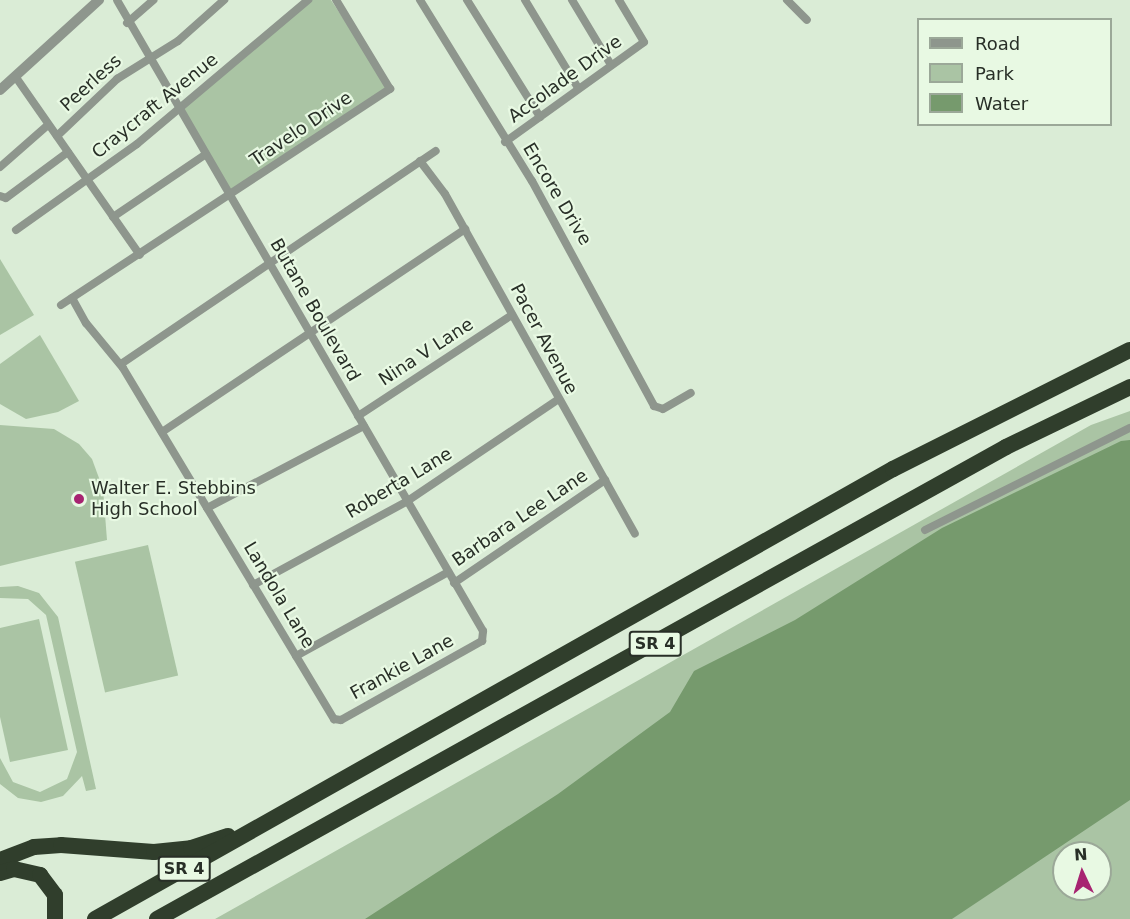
<!DOCTYPE html>
<style>
body{margin:0}
#map{position:relative;width:1130px;height:919px;overflow:hidden;background:#daecd6;font-family:"DejaVu Sans",sans-serif}
div>[style]{position:absolute}
.green>*{inset:0;background:#aac4a4;transform-origin:0 0}
.water>*{inset:0;background:#769a6d}
.minor>*{height:8px;margin:-4px;padding:0 4px;transform-origin:4px;border-radius:4px;background:#8e968d}
.tertiary>*{height:10px;margin:-5px;padding:0 5px;transform-origin:5px;border-radius:5px;background:#8e968d}
.motorway>*{height:16px;margin:-8px;padding:0 8px;transform-origin:8px;border-radius:8px;background:#303e2c}
.dots>*{width:16px;height:16px;translate:-50% -50%;box-sizing:border-box;border:3px solid #e8f9e3;border-radius:50%}
span{translate:-50% -50%;white-space:nowrap;text-align:center;line-height:1.15;-webkit-text-stroke:4.5px #e8f9e3;paint-order:stroke}
.shield-label span{padding:2px 4px;background:#e8f9e3;border:2px solid;border-radius:4px;-webkit-text-stroke-width:0}
.shield-label{font-size:16px;color:#282f27;font-weight:700}
.street-label{font-size:18px;color:#282f27}
.poi-label{font-size:18px;color:#282f27}
.left{translate:0 -50%;text-align:left}
.legend{position:absolute;left:917px;top:18px;width:195px;height:108px;box-sizing:border-box;background:#e8f9e3;border:2px solid #9ba898;margin:0;padding:8px 10px;list-style:none;font-size:18px;color:#282f27}
.legend li{display:flex;align-items:center;gap:12px;height:30px}
.legend b{width:30px;border:2px solid #9ba898}
.north{position:absolute;left:1052px;top:841px;width:60px;height:60px;box-sizing:border-box;background:#e8f9e3;border:2px solid #9ba898;border-radius:50%;rotate:356deg;font-size:16px;font-weight:700;line-height:24px;text-align:center;color:#282f27}
.north::after{content:'';display:block;margin:auto;width:21px;height:27px;background:#a72471;clip-path:polygon(50% 0,100% 100%,50% 72%,0 100%)}
</style>
<div id="map">
<div class="green">
<i style="clip-path:polygon(309px 0,331px 0,390px 89px,230px 195px,179px 109px)"></i>
<i style="clip-path:polygon(0 259px,34px 315px,0 335px)"></i>
<i style="clip-path:polygon(40px 335px,79px 401px,58px 412px,26px 419px,0 404px,0 364px)"></i>
<i style="clip-path:polygon(evenodd,1130px 411px,1130px 919px,215px 919px,1091px 425px,1130px 411px,1064px 853px,1100px 853px,1100px 889px,1064px 889px,1064px 853px)"></i>
<i style="clip-path:polygon(0 425px,54px 429px,79px 444px,92px 459px,103px 489px,107px 540px,0 566px)"></i>
<i style="left:148px;top:545px;width:134px;height:75px;rotate:77deg"></i>
<i style="clip-path:polygon(18px 586px,39px 593px,58px 617px,96px 789px,86px 791px,82px 776px,63px 796px,41px 802px,18px 798px,0 784px,0 758px,13px 782px,40px 792px,67px 779px,77px 752px,46px 615px,28px 599px,0 598px,0 587px)"></i>
<i style="clip-path:polygon(39px 619px,68px 750px,10px 762px,0 717px,0 628px)"></i>
</div>
<div class="water">
<i style="clip-path:polygon(1130px 440px,1130px 800px,952px 919px,365px 919px,558px 794px,670px 712px,694px 671px,795px 620px,942px 528px,1121px 441px)"></i>
</div>
<div class="minor">
<i style="left:420px;top:0;width:213px;rotate:58.3deg"></i>
<i style="left:532px;top:181px;width:256px;rotate:61.5deg"></i>
<i style="left:654px;top:406px;width:9px;rotate:18deg"></i>
<i style="left:663px;top:409px;width:32px;rotate:-30deg"></i>
<i style="left:467px;top:0;width:138px;rotate:58deg"></i>
<i style="left:525px;top:0;width:103px;rotate:58.9deg"></i>
<i style="left:572px;top:0;width:76px;rotate:59deg"></i>
<i style="left:787px;top:0;width:28px;rotate:45deg"></i>
<i style="left:127px;top:23px;width:35px;rotate:-41deg"></i>
<i style="left:15px;top:76px;width:218px;rotate:55.1deg"></i>
<i style="left:57px;top:136px;width:83px;rotate:-43.5deg"></i>
<i style="left:117px;top:79px;width:72px;rotate:-31.9deg"></i>
<i style="left:178px;top:41px;width:62px;rotate:-41.7deg"></i>
<i style="left:505px;top:142px;width:171px;rotate:-35.7deg"></i>
<i style="left:644px;top:42px;width:49px;rotate:-120.8deg"></i>
<i style="left:420px;top:161px;width:41px;rotate:52.9deg"></i>
<i style="left:445px;top:194px;width:389px;rotate:60.8deg"></i>
<i style="left:0;top:167px;width:64px;rotate:-41.2deg"></i>
<i style="left:0;top:196px;width:6px;rotate:18deg"></i>
<i style="left:6px;top:198px;width:77px;rotate:-36.6deg"></i>
<i style="left:113px;top:217px;width:112px;rotate:-34.1deg"></i>
<i style="left:16px;top:230px;width:148px;rotate:-35.4deg"></i>
<i style="left:137px;top:144px;width:224px;rotate:-40.1deg"></i>
<i style="left:72px;top:298px;width:29px;rotate:61deg"></i>
<i style="left:86px;top:323px;width:58px;rotate:50.6deg"></i>
<i style="left:123px;top:368px;width:410px;rotate:59deg"></i>
<i style="left:334px;top:719px;width:7px;rotate:8deg"></i>
<i style="left:341px;top:720px;width:162px;rotate:-29.3deg"></i>
<i style="left:482px;top:641px;width:10px;rotate:-84deg"></i>
<i style="left:483px;top:631px;width:729px;rotate:-120.12deg"></i>
<i style="left:61px;top:305px;width:394px;rotate:-33.3deg"></i>
<i style="left:390px;top:89px;width:104px;rotate:-121.2deg"></i>
<i style="left:121px;top:364px;width:380px;rotate:-34.1deg"></i>
<i style="left:358px;top:416px;width:184px;rotate:-33.3deg"></i>
<i style="left:162px;top:432px;width:365px;rotate:-33.8deg"></i>
<i style="left:207px;top:508px;width:177px;rotate:-27.6deg"></i>
<i style="left:925px;top:530px;width:229px;rotate:-26.5deg"></i>
<i style="left:454px;top:583px;width:183px;rotate:-34.3deg"></i>
<i style="left:253px;top:585px;width:174px;rotate:-28.5deg"></i>
<i style="left:406px;top:502px;width:182px;rotate:-34deg"></i>
<i style="left:296px;top:656px;width:174px;rotate:-28.9deg"></i>
</div>
<div class="tertiary">
<i style="left:0;top:90px;width:134px;rotate:-42.3deg"></i>
</div>
<div class="motorway">
<i style="left:0;top:860px;width:36px;rotate:-21deg"></i>
<i style="left:34px;top:847px;width:27px;rotate:-4deg"></i>
<i style="left:61px;top:845px;width:93px;rotate:4.3deg"></i>
<i style="left:154px;top:852px;width:37px;rotate:-6deg"></i>
<i style="left:191px;top:848px;width:39px;rotate:-18deg"></i>
<i style="left:0;top:873px;width:15px;rotate:-16deg"></i>
<i style="left:14px;top:869px;width:27px;rotate:13deg"></i>
<i style="left:40px;top:875px;width:25px;rotate:53deg"></i>
<i style="left:55px;top:895px;width:24px;rotate:90deg"></i>
<i style="left:95px;top:919px;width:916px;rotate:-29.42deg"></i>
<i style="left:893px;top:469px;width:265px;rotate:-26.7deg"></i>
<i style="left:157px;top:919px;width:971px;rotate:-29.07deg"></i>
<i style="left:1006px;top:447px;width:138px;rotate:-25.8deg"></i>
</div>
<div class="dots">
<i style="left:79px;top:499px;background:#a72471"></i>
</div>
<div class="shield-label">
<span style="left:655px;top:644px">SR 4</span>
<span style="left:184px;top:869px">SR 4</span>
</div>
<div class="street-label">
<span style="left:565px;top:79px;rotate:-36deg">Accolade Drive</span>
<span style="left:91px;top:83px;rotate:-42deg">Peerless</span>
<span style="left:155px;top:106px;rotate:-39deg">Craycraft Avenue</span>
<span style="left:301px;top:129px;rotate:-34deg">Travelo Drive</span>
<span style="left:557px;top:194px;rotate:59deg">Encore Drive</span>
<span style="left:315px;top:310px;rotate:60deg">Butane Boulevard</span>
<span style="left:544px;top:339px;rotate:62deg">Pacer Avenue</span>
<span style="left:426px;top:352px;rotate:-33deg">Nina V Lane</span>
<span style="left:399px;top:483px;rotate:-31deg">Roberta Lane</span>
<span style="left:520px;top:518px;rotate:-34deg">Barbara Lee Lane</span>
<span style="left:279px;top:595px;rotate:59deg">Landola Lane</span>
<span style="left:402px;top:667px;rotate:-29deg">Frankie Lane</span>
</div>
<div class="poi-label">
<span class="left" style="left:91px;top:499px">Walter E. Stebbins<br>High School</span>
</div>
<ul class="legend">
<li><b style="height:8px;background:#8e968d"></b>Road</li>
<li><b style="height:16px;background:#aac4a4"></b>Park</li>
<li><b style="height:16px;background:#769a6d"></b>Water</li>
</ul>
<div class="north">N</div>
</div>
